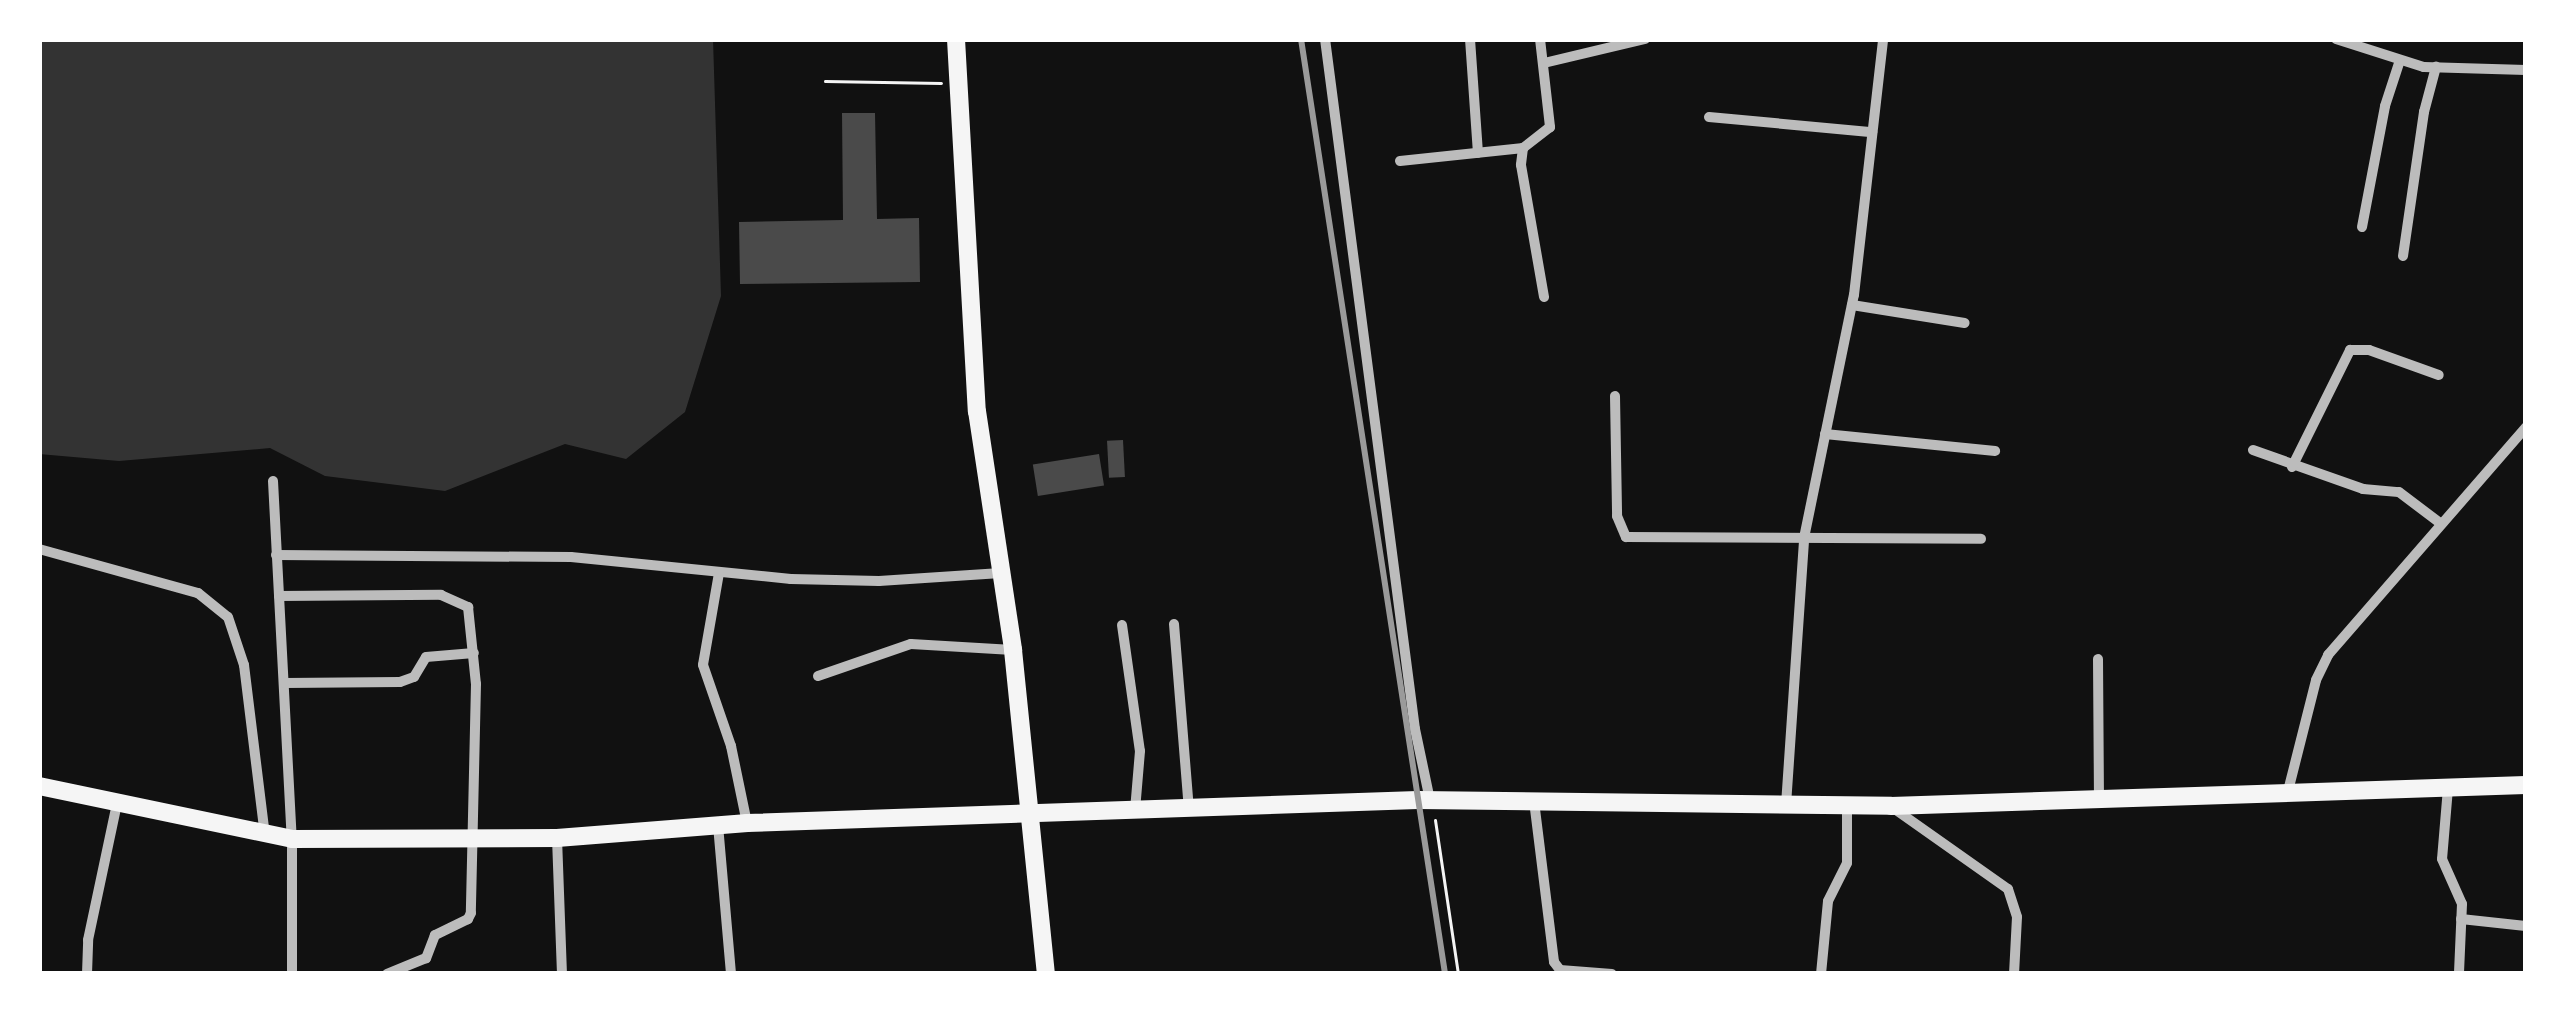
<!DOCTYPE html>
<style>
body{margin:0}
#map{position:relative;width:2565px;height:1013px;overflow:hidden;background:#111;font-family:"Titillium Web",sans-serif}
div>[style]{position:absolute}
.water>*{inset:0;background:#333}
.building>*{inset:0;background:#4a4a4a;transform-origin:0 0}
.path>*{height:3px;margin:-1.5px;padding:0 1.5px;transform-origin:1.5px;border-radius:1.5px;background:#f5f5f5}
.minor>*{height:10px;margin:-5px;padding:0 5px;transform-origin:5px;border-radius:5px;background:#bcbcbc}
.primary>*{height:18px;margin:-9px;padding:0 9px;transform-origin:9px;border-radius:9px;background:#f5f5f5}
.rail>*{height:6px;margin:-3px;padding:0 3px;transform-origin:3px;border-radius:3px;background:#9a9a9a}
span{translate:-50% -50%;white-space:nowrap;text-align:center;line-height:1.15;-webkit-text-stroke:12px #fff;paint-order:stroke}
.frame{position:absolute;inset:0;border:42px solid #fff;pointer-events:none}
</style>
<div id="map">
<div class="water">
<i style="clip-path:polygon(39px 39px,713px 39px,721px 296px,685px 412px,626px 459px,565px 444px,445px 491px,325px 476px,270px 448px,119px 461px,39px 454px)"></i>
</div>
<div class="building">
<i style="clip-path:polygon(842px 113px,875px 113px,877px 219px,919px 218px,920px 282px,740px 284px,739px 222px,843px 220px)"></i>
<i style="left:1123px;top:440px;width:37px;height:16px;rotate:87deg"></i>
<i style="left:1099px;top:454px;width:32px;height:67px;rotate:81deg"></i>
</div>
<div class="path">
<i style="left:825px;top:81px;width:116px;rotate:1deg"></i>
<i style="left:1435px;top:820px;width:156px;rotate:81.5deg"></i>
</div>
<div class="minor">
<i style="left:1325px;top:39px;width:696px;rotate:82.57deg"></i>
<i style="left:1415px;top:729px;width:73px;rotate:78.1deg"></i>
<i style="left:1470px;top:39px;width:114px;rotate:86deg"></i>
<i style="left:1540px;top:39px;width:89px;rotate:83.5deg"></i>
<i style="left:1550px;top:127px;width:34px;rotate:142deg"></i>
<i style="left:1523px;top:148px;width:17px;rotate:97deg"></i>
<i style="left:1521px;top:165px;width:134px;rotate:80.1deg"></i>
<i style="left:2336px;top:39px;width:92px;rotate:17.7deg"></i>
<i style="left:2424px;top:67px;width:102px;rotate:1.7deg"></i>
<i style="left:1544px;top:63px;width:104px;rotate:-13.4deg"></i>
<i style="left:1709px;top:117px;width:164px;rotate:5.3deg"></i>
<i style="left:1400px;top:161px;width:124px;rotate:-6deg"></i>
<i style="left:2362px;top:227px;width:123px;rotate:-79.2deg"></i>
<i style="left:2385px;top:106px;width:48px;rotate:-71.9deg"></i>
<i style="left:2403px;top:256px;width:146px;rotate:-81.7deg"></i>
<i style="left:2424px;top:112px;width:47px;rotate:-75.1deg"></i>
<i style="left:1852px;top:305px;width:114px;rotate:9.1deg"></i>
<i style="left:1615px;top:396px;width:120px;rotate:89deg"></i>
<i style="left:1617px;top:516px;width:23px;rotate:67deg"></i>
<i style="left:1626px;top:537px;width:355px;rotate:0.3deg"></i>
<i style="left:1825px;top:434px;width:171px;rotate:5.7deg"></i>
<i style="left:2253px;top:450px;width:117px;rotate:19.5deg"></i>
<i style="left:2363px;top:489px;width:36px;rotate:5deg"></i>
<i style="left:2399px;top:492px;width:51px;rotate:37.1deg"></i>
<i style="left:2292px;top:467px;width:131px;rotate:-63.6deg"></i>
<i style="left:2350px;top:350px;width:19px"></i>
<i style="left:2369px;top:350px;width:74px;rotate:19.7deg"></i>
<i style="left:273px;top:481px;width:359px;rotate:87deg"></i>
<i style="left:292px;top:839px;width:135px;rotate:90deg"></i>
<i style="left:39px;top:549px;width:165px;rotate:15.5deg"></i>
<i style="left:198px;top:593px;width:38px;rotate:39deg"></i>
<i style="left:228px;top:617px;width:51px;rotate:71.6deg"></i>
<i style="left:244px;top:665px;width:172px;rotate:83deg"></i>
<i style="left:276px;top:555px;width:295px;rotate:0.4deg"></i>
<i style="left:571px;top:557px;width:221px;rotate:5.7deg"></i>
<i style="left:791px;top:579px;width:88px;rotate:1.3deg"></i>
<i style="left:879px;top:581px;width:122px;rotate:-3.8deg"></i>
<i style="left:719px;top:573px;width:93px;rotate:99.9deg"></i>
<i style="left:703px;top:665px;width:86px;rotate:70.9deg"></i>
<i style="left:731px;top:746px;width:79px;rotate:78.3deg"></i>
<i style="left:279px;top:596px;width:162px;rotate:-0.4deg"></i>
<i style="left:441px;top:595px;width:30px;rotate:24deg"></i>
<i style="left:468px;top:607px;width:77px;rotate:84.1deg"></i>
<i style="left:476px;top:684px;width:229px;rotate:91.3deg"></i>
<i style="left:471px;top:913px;width:7px;rotate:117deg"></i>
<i style="left:468px;top:919px;width:37px;rotate:154deg"></i>
<i style="left:435px;top:935px;width:25px;rotate:111deg"></i>
<i style="left:426px;top:958px;width:42px;rotate:157.7deg"></i>
<i style="left:1174px;top:624px;width:186px;rotate:85.4deg"></i>
<i style="left:1122px;top:625px;width:127px;rotate:81.9deg"></i>
<i style="left:1140px;top:751px;width:59px;rotate:94.8deg"></i>
<i style="left:2098px;top:659px;width:139px;rotate:89.6deg"></i>
<i style="left:818px;top:676px;width:98px;rotate:-19deg"></i>
<i style="left:911px;top:644px;width:102px;rotate:3.4deg"></i>
<i style="left:285px;top:683px;width:115px;rotate:-0.5deg"></i>
<i style="left:400px;top:682px;width:15px;rotate:-20deg"></i>
<i style="left:414px;top:677px;width:23px;rotate:-59deg"></i>
<i style="left:426px;top:657px;width:48px;rotate:-4.8deg"></i>
<i style="left:2448px;top:788px;width:71px;rotate:94.8deg"></i>
<i style="left:2442px;top:859px;width:49px;rotate:66deg"></i>
<i style="left:2462px;top:904px;width:70px;rotate:92.5deg"></i>
<i style="left:2288px;top:791px;width:114px;rotate:-75.8deg"></i>
<i style="left:2316px;top:680px;width:28px;rotate:-64deg"></i>
<i style="left:2328px;top:655px;width:302px;rotate:-49deg"></i>
<i style="left:1534px;top:801px;width:162px;rotate:82.9deg"></i>
<i style="left:1554px;top:962px;width:10px;rotate:53deg"></i>
<i style="left:1560px;top:970px;width:52px;rotate:4.4deg"></i>
<i style="left:1786px;top:805px;width:268px;rotate:-86.1deg"></i>
<i style="left:1804px;top:538px;width:248px;rotate:-78.4deg"></i>
<i style="left:1854px;top:295px;width:258px;rotate:-83.5deg"></i>
<i style="left:1896px;top:810px;width:137px;rotate:35.2deg"></i>
<i style="left:2008px;top:889px;width:29px;rotate:72deg"></i>
<i style="left:2017px;top:917px;width:57px;rotate:93deg"></i>
<i style="left:718px;top:825px;width:150px;rotate:85deg"></i>
<i style="left:557px;top:838px;width:136px;rotate:87.9deg"></i>
<i style="left:2461px;top:919px;width:65px;rotate:6.1deg"></i>
<i style="left:87px;top:974px;width:34px;rotate:-88deg"></i>
<i style="left:88px;top:940px;width:140px;rotate:-78deg"></i>
<i style="left:1821px;top:974px;width:73px;rotate:-84.5deg"></i>
<i style="left:1828px;top:901px;width:42px;rotate:-63.4deg"></i>
<i style="left:1847px;top:863px;width:57px;rotate:-90deg"></i>
</div>
<div class="primary">
<i style="left:956px;top:39px;width:373px;rotate:86.8deg"></i>
<i style="left:977px;top:411px;width:242px;rotate:81.4deg"></i>
<i style="left:1013px;top:650px;width:326px;rotate:84.2deg"></i>
<i style="left:39px;top:786px;width:258px;rotate:11.8deg"></i>
<i style="left:292px;top:839px;width:265px;rotate:-0.2deg"></i>
<i style="left:557px;top:838px;width:191px;rotate:-4.5deg"></i>
<i style="left:747px;top:823px;width:671px;rotate:-1.96deg"></i>
<i style="left:1418px;top:800px;width:473px;rotate:0.7deg"></i>
<i style="left:1891px;top:806px;width:635px;rotate:-1.89deg"></i>
</div>
<div class="rail">
<i style="left:1301px;top:39px;width:946px;rotate:81.24deg"></i>
</div>
<div class="frame"></div>
</div>
